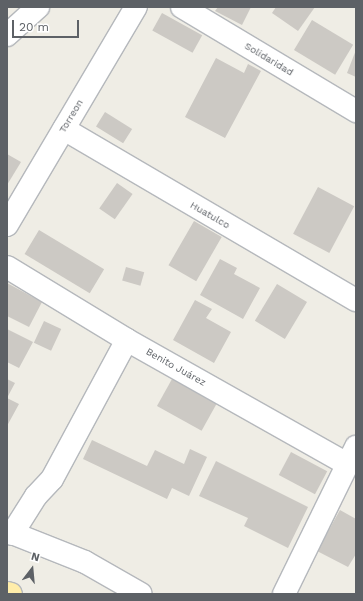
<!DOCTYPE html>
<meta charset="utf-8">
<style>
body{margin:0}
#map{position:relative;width:363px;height:601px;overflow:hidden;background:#efede5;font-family:"Work Sans",sans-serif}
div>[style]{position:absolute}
.building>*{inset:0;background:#ccc9c4;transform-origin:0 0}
.roads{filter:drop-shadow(1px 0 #b5b8bc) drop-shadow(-1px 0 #b5b8bc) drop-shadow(0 1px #b5b8bc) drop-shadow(0 -1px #b5b8bc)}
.minor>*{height:22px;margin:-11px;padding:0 11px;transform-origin:11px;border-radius:11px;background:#fff}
.major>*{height:22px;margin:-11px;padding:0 11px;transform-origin:11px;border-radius:11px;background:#ffedaa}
span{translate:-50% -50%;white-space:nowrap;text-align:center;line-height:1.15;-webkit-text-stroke:4px #fff;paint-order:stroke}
.street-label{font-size:10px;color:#5d6166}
.frame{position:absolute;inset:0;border:8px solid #5d6166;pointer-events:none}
.north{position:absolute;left:12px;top:549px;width:40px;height:40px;-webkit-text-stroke:3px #fff;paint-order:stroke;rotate:16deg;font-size:11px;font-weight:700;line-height:16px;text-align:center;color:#5d6166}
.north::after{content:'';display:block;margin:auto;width:14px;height:18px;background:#5d6166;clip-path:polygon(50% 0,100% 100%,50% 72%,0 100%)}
.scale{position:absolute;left:12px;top:20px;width:67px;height:18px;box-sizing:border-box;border:2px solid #5d6166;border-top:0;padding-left:5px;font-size:12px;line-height:14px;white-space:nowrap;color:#5d6166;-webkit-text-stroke:3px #fff;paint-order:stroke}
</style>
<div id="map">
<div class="building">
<i style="clip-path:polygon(218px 7px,251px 7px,242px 25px,215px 11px)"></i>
<i style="clip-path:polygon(276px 7px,315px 7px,298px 31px,272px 13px)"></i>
<i style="left:162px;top:13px;width:46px;height:20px;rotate:29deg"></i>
<i style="left:312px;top:20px;width:48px;height:35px;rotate:31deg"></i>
<i style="clip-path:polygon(356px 50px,356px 77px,347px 73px)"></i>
<i style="clip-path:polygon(216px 58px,244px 73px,248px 64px,261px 71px,225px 138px,185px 117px)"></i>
<i style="left:105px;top:112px;width:32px;height:17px;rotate:32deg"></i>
<i style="clip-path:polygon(7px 154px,21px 162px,7px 185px)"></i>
<i style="left:117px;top:183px;width:19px;height:31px;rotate:35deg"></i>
<i style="left:318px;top:187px;width:41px;height:53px;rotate:28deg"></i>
<i style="left:194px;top:221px;width:32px;height:51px;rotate:30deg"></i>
<i style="left:39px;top:230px;width:76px;height:28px;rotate:31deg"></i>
<i style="clip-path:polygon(220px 259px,237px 268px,234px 274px,260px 288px,243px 319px,200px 295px)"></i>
<i style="left:126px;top:267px;width:19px;height:14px;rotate:16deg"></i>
<i style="clip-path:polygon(7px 283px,42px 302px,29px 327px,7px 316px)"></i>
<i style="left:277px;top:284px;width:35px;height:43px;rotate:31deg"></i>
<i style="clip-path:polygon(195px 300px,212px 309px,206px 318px,231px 332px,214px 363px,173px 340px)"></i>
<i style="left:44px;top:321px;width:19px;height:24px;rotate:25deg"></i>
<i style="clip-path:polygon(7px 329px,33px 342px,19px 368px,7px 362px)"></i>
<i style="clip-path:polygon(7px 379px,15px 383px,7px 398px,19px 404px,7px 426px)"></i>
<i style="left:172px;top:379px;width:51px;height:31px;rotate:29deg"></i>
<i style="clip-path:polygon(92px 440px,147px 466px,155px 450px,184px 464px,190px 449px,207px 457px,189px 496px,172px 488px,167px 499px,83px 459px)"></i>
<i style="left:291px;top:452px;width:41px;height:26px;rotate:28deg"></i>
<i style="clip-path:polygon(216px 461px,308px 507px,288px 548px,244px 526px,248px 518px,199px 496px)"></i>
<i style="clip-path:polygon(340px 510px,356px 519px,356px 554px,348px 567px,317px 551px)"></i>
</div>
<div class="roads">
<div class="minor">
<i style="left:182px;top:7px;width:203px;rotate:30.9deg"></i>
<i style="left:7px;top:35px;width:42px;rotate:-42.1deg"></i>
<i style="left:64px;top:129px;width:338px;rotate:30.4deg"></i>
<i style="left:7px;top:225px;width:253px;rotate:-59.4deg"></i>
<i style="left:7px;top:267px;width:140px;rotate:31.3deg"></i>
<i style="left:127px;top:340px;width:253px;rotate:29.4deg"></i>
<i style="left:7px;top:531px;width:84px;rotate:21.7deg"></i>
<i style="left:85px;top:562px;width:64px;rotate:29.7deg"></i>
<i style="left:12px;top:534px;width:45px;rotate:-57.7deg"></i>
<i style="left:36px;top:496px;width:23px;rotate:-47deg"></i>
<i style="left:52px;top:479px;width:158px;rotate:-61.7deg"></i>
<i style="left:284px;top:594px;width:164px;rotate:-63.9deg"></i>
</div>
<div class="major">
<i style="left:7px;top:593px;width:4px;rotate:14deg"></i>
</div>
</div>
<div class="street-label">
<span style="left:269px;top:59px;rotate:31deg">Solidaridad</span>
<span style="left:71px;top:116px;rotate:-59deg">Torreon</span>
<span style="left:210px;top:215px;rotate:30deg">Huatulco</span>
<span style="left:176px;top:367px;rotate:29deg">Benito Juárez</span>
</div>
<div class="frame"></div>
<div class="north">N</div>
<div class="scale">20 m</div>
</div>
